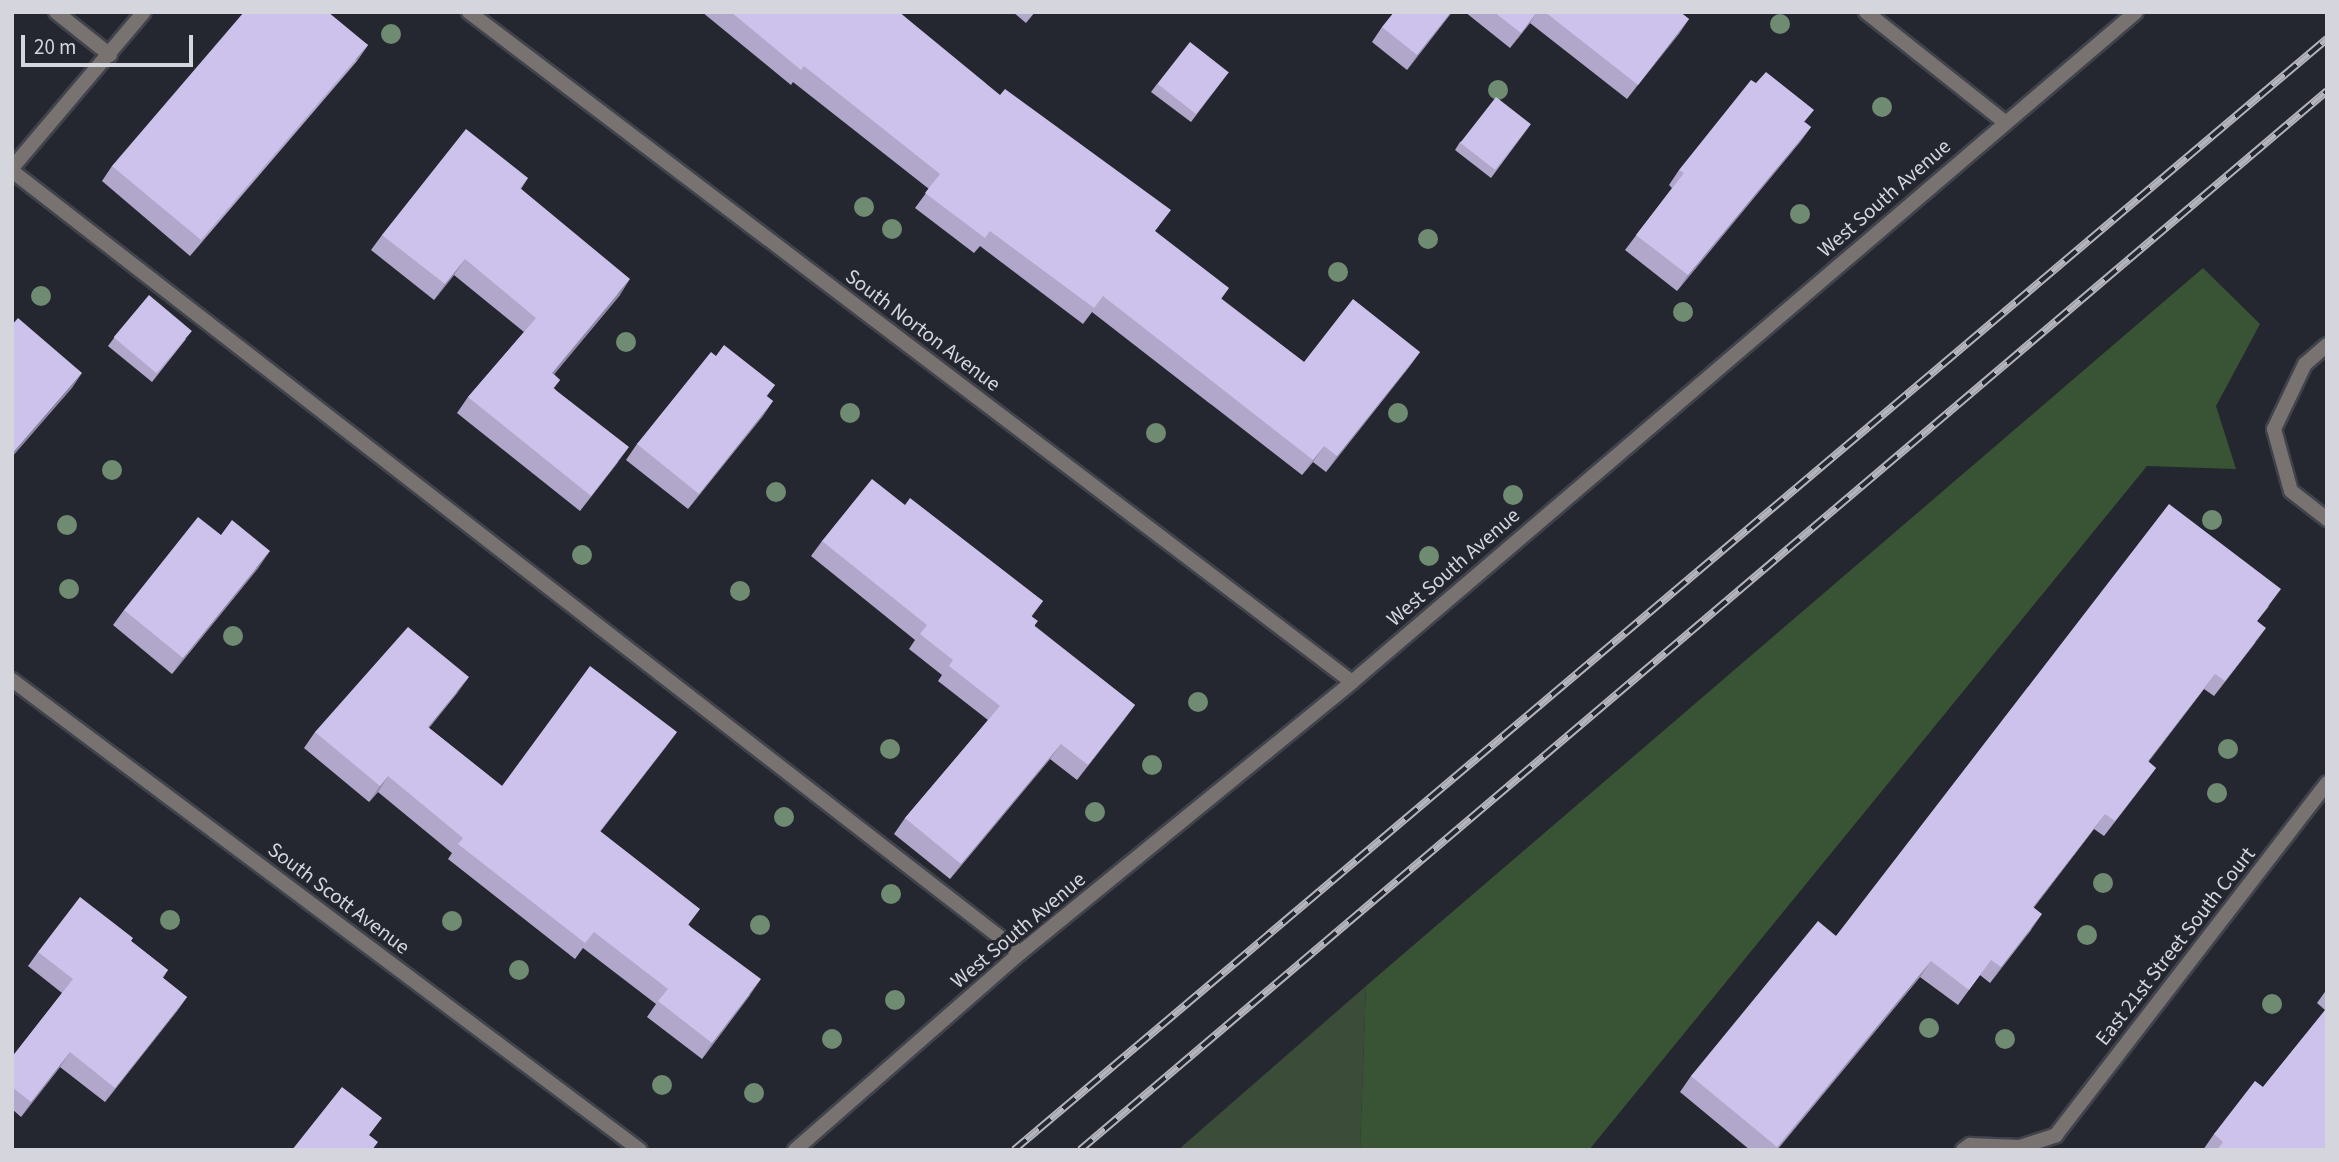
<!DOCTYPE html>
<style>
body{margin:0}
#map{position:relative;width:2339px;height:1162px;overflow:hidden;background:#252730;font-family:"Source Sans 3",sans-serif}
div>[style]{position:absolute}
.green>*{inset:0;background:#3b4c39}
.forest>*{inset:0;background:#385435}
.roads{filter:drop-shadow(2px 0 #41434c) drop-shadow(-2px 0 #41434c) drop-shadow(0 2px #41434c) drop-shadow(0 -2px #41434c)}
.lane>*{height:14px;margin:-7px;padding:0 7px;transform-origin:7px;border-radius:7px;background:#787370}
.street>*{height:14px;margin:-7px;padding:0 7px;transform-origin:7px;border-radius:7px;background:#787370}
.rail>*{height:8px;margin-top:-4px;transform-origin:0;background:repeating-linear-gradient(90deg,#252730 0 16px,#b3b4bc 0 32px);box-sizing:border-box;border-block:2px solid #b3b4bc}
.trees>*{width:20px;height:20px;margin:-10px;border-radius:50%;background:#6f8b71}
.wall>*{inset:0;background:#b0a7cb}
.shaded-wall>*{inset:0;background:#9088a5;transform-origin:0 0}
.building>*{inset:0;background:#cdc2ec;transform-origin:0 0}
span{translate:-50% -50%;white-space:nowrap;text-align:center;line-height:1.15;-webkit-text-stroke:7px #252730;paint-order:stroke}
.street-label{font-size:21px;color:#d5d6dd}
.frame{position:absolute;inset:0;border:14px solid #d5d6dd;pointer-events:none}
.scale{position:absolute;left:21px;top:35px;width:172px;height:32px;box-sizing:border-box;border:4px solid #d5d6dd;border-top:0;padding-left:9px;font-size:21px;line-height:24px;white-space:nowrap;color:#d5d6dd;-webkit-text-stroke:5px #252730;paint-order:stroke}
</style>
<div id="map">
<div class="green">
<i style="clip-path:polygon(1366px 986px,1360px 1150px,1178px 1150px)"></i>
</div>
<div class="forest">
<i style="clip-path:polygon(2203px 268px,2260px 324px,2216px 406px,2236px 469px,2147px 466px,1589px 1150px,1360px 1150px,1366px 986px)"></i>
</div>
<div class="roads">
<div class="lane">
<i style="left:12px;top:171px;width:1276px;rotate:37.8deg"></i>
</div>
<div class="street">
<i style="left:56px;top:12px;width:69px;rotate:38.5deg"></i>
<i style="left:469px;top:12px;width:1108px;rotate:37.19deg"></i>
<i style="left:1866px;top:12px;width:177px;rotate:38.4deg"></i>
<i style="left:12px;top:168px;width:204px;rotate:-49.8deg"></i>
<i style="left:2327px;top:345px;width:29px;rotate:139deg"></i>
<i style="left:2305px;top:364px;width:72px;rotate:115.5deg"></i>
<i style="left:2274px;top:429px;width:64px;rotate:74.7deg"></i>
<i style="left:2291px;top:491px;width:46px;rotate:37.9deg"></i>
<i style="left:12px;top:680px;width:784px;rotate:36.81deg"></i>
<i style="left:795px;top:1150px;width:299px;rotate:-41.2deg"></i>
<i style="left:1020px;top:953px;width:429px;rotate:-39.2deg"></i>
<i style="left:1352px;top:682px;width:1031px;rotate:-40.52deg"></i>
<i style="left:1963px;top:1150px;width:9px;rotate:-36deg"></i>
<i style="left:1970px;top:1145px;width:50px;rotate:2.3deg"></i>
<i style="left:2020px;top:1147px;width:38px;rotate:-18deg"></i>
<i style="left:2056px;top:1135px;width:444px;rotate:-52.4deg"></i>
</div>
</div>
<div class="rail">
<i style="left:1014px;top:1150px;width:1720px;rotate:-40.24deg"></i>
<i style="left:1080px;top:1150px;width:1636px;rotate:-40.34deg"></i>
</div>
<div class="trees">
<i style="left:1780px;top:24px"></i>
<i style="left:391px;top:34px"></i>
<i style="left:1498px;top:90px"></i>
<i style="left:1882px;top:107px"></i>
<i style="left:864px;top:207px"></i>
<i style="left:1800px;top:214px"></i>
<i style="left:892px;top:229px"></i>
<i style="left:1428px;top:239px"></i>
<i style="left:1338px;top:272px"></i>
<i style="left:41px;top:296px"></i>
<i style="left:1683px;top:312px"></i>
<i style="left:626px;top:342px"></i>
<i style="left:850px;top:413px"></i>
<i style="left:1398px;top:413px"></i>
<i style="left:1156px;top:433px"></i>
<i style="left:112px;top:470px"></i>
<i style="left:776px;top:492px"></i>
<i style="left:1513px;top:495px"></i>
<i style="left:2212px;top:520px"></i>
<i style="left:67px;top:525px"></i>
<i style="left:582px;top:555px"></i>
<i style="left:1429px;top:556px"></i>
<i style="left:69px;top:589px"></i>
<i style="left:740px;top:591px"></i>
<i style="left:233px;top:636px"></i>
<i style="left:1198px;top:702px"></i>
<i style="left:890px;top:749px"></i>
<i style="left:2228px;top:749px"></i>
<i style="left:1152px;top:765px"></i>
<i style="left:2217px;top:793px"></i>
<i style="left:1095px;top:812px"></i>
<i style="left:784px;top:817px"></i>
<i style="left:2103px;top:883px"></i>
<i style="left:891px;top:894px"></i>
<i style="left:170px;top:920px"></i>
<i style="left:452px;top:921px"></i>
<i style="left:760px;top:925px"></i>
<i style="left:2087px;top:935px"></i>
<i style="left:519px;top:970px"></i>
<i style="left:895px;top:1000px"></i>
<i style="left:2272px;top:1004px"></i>
<i style="left:1929px;top:1028px"></i>
<i style="left:832px;top:1039px"></i>
<i style="left:2005px;top:1039px"></i>
<i style="left:662px;top:1085px"></i>
<i style="left:754px;top:1093px"></i>
</div>
<div class="wall">
<i style="clip-path:polygon(702px 12px,899px 12px,1156px 232px,1222px 299px,1304px 362px,1420px 352px,1409px 367px,1326px 472px,1313px 462px,1302px 475px,1092px 312px,1083px 324px,980px 246px,974px 253px,915px 208px,929px 189px,793px 82px,791px 85px)"></i>
<i style="clip-path:polygon(1013px 12px,1035px 12px,1026px 23px)"></i>
<i style="clip-path:polygon(1452px 12px,1407px 70px,1372px 42px,1382px 27px)"></i>
<i style="clip-path:polygon(1465px 12px,1680px 12px,1689px 19px,1627px 99px,1530px 23px,1510px 48px)"></i>
<i style="clip-path:polygon(368px 45px,357px 61px,190px 256px,102px 181px,112px 166px)"></i>
<i style="clip-path:polygon(1229px 72px,1191px 122px,1151px 92px,1157px 84px)"></i>
<i style="clip-path:polygon(1805px 122px,1811px 127px,1800px 142px,1677px 291px,1625px 250px,1672px 188px,1669px 185px,1679px 170px)"></i>
<i style="clip-path:polygon(1531px 124px,1491px 178px,1455px 150px,1460px 142px)"></i>
<i style="clip-path:polygon(528px 178px,521px 189px,620px 295px,554px 374px,560px 380px,554px 388px,618px 462px,580px 511px,457px 413px,468px 397px,524px 332px,454px 275px,434px 300px,371px 250px,382px 235px)"></i>
<i style="clip-path:polygon(114px 338px,186px 339px,152px 382px,108px 346px)"></i>
<i style="clip-path:polygon(716px 356px,775px 385px,767px 396px,773px 401px,762px 417px,688px 509px,626px 460px,637px 444px)"></i>
<i style="clip-path:polygon(905px 505px,1043px 601px,1032px 616px,1035px 626px,1135px 705px,1077px 780px,1050px 759px,950px 879px,894px 834px,905px 818px,988px 720px,938px 681px,942px 675px,909px 649px,915px 640px,811px 556px,822px 541px)"></i>
<i style="clip-path:polygon(259px 567px,172px 674px,113px 625px,124px 610px)"></i>
<i style="clip-path:polygon(2270px 605px,2257px 621px,2255px 643px,2214px 696px,2204px 689px,2148px 762px,2156px 768px,2104px 836px,2094px 829px,2034px 907px,2031px 930px,1990px 983px,1980px 975px,1958px 1005px,1920px 977px,1777px 1150px,1750px 1150px,1680px 1092px,1691px 1076px,1836px 936px)"></i>
<i style="clip-path:polygon(458px 692px,429px 728px,502px 786px,677px 732px,600px 832px,689px 925px,750px 995px,702px 1059px,647px 1017px,656px 1004px,583px 948px,575px 959px,448px 859px,452px 853px,378px 792px,369px 802px,304px 748px,315px 732px)"></i>
<i style="clip-path:polygon(131px 941px,168px 970px,163px 978px,187px 997px,177px 1011px,105px 1102px,60px 1067px,21px 1117px,12px 1109px,12px 1057px,62px 993px,28px 966px,38px 952px)"></i>
<i style="clip-path:polygon(2327px 989px,2327px 1150px,2203px 1150px,2214px 1134px,2263px 1087px,2325px 1010px,2317px 1003px)"></i>
</div>
<div class="shaded-wall">
<i style="clip-path:polygon(1451px 12px,1452px 12px,1407px 70px,1417px 55px)"></i>
<i style="clip-path:polygon(1537px 12px,1530px 23px,1510px 48px,1521px 33px)"></i>
<i style="clip-path:polygon(1689px 19px,1679px 34px,1627px 99px,1638px 85px)"></i>
<i style="left:368px;top:45px;width:19px;height:257px;rotate:125deg"></i>
<i style="clip-path:polygon(1811px 127px,1800px 142px,1677px 291px,1688px 275px)"></i>
<i style="clip-path:polygon(465px 259px,454px 275px,434px 300px,445px 284px)"></i>
<i style="clip-path:polygon(630px 279px,620px 295px,542px 389px,552px 373px)"></i>
<i style="clip-path:polygon(1420px 352px,1409px 367px,1326px 472px,1337px 456px)"></i>
<i style="clip-path:polygon(82px 373px,72px 388px,12px 457px,12px 454px)"></i>
<i style="clip-path:polygon(773px 401px,762px 417px,688px 509px,699px 494px)"></i>
<i style="clip-path:polygon(1324px 446px,1313px 462px,1302px 475px,1313px 460px)"></i>
<i style="clip-path:polygon(629px 447px,618px 462px,580px 511px,591px 496px)"></i>
<i style="clip-path:polygon(270px 551px,259px 567px,172px 674px,183px 658px)"></i>
<i style="clip-path:polygon(2266px 628px,2255px 643px,2214px 696px,2225px 681px)"></i>
<i style="clip-path:polygon(2215px 674px,2204px 689px,2137px 777px,2148px 761px)"></i>
<i style="clip-path:polygon(469px 677px,458px 692px,417px 742px,428px 727px)"></i>
<i style="clip-path:polygon(1135px 705px,1124px 720px,1077px 780px,1088px 765px)"></i>
<i style="clip-path:polygon(677px 732px,666px 747px,589px 846px,600px 831px)"></i>
<i style="clip-path:polygon(1061px 744px,1050px 759px,950px 879px,961px 864px)"></i>
<i style="clip-path:polygon(2156px 768px,2145px 783px,2104px 836px,2115px 821px)"></i>
<i style="clip-path:polygon(388px 776px,378px 792px,369px 802px,380px 786px)"></i>
<i style="clip-path:polygon(2105px 814px,2094px 829px,2023px 922px,2033px 907px)"></i>
<i style="clip-path:polygon(2042px 914px,2031px 930px,1990px 983px,2001px 967px)"></i>
<i style="clip-path:polygon(1931px 961px,1920px 977px,1777px 1150px,1776px 1150px)"></i>
<i style="clip-path:polygon(761px 979px,750px 995px,702px 1059px,712px 1043px)"></i>
<i style="clip-path:polygon(187px 997px,177px 1011px,105px 1102px,115px 1088px)"></i>
<i style="clip-path:polygon(70px 1052px,60px 1067px,21px 1117px,31px 1102px)"></i>
</div>
<div class="building">
<i style="clip-path:polygon(244px 12px,328px 12px,368px 45px,201px 240px,112px 166px)"></i>
<i style="clip-path:polygon(731px 12px,899px 12px,1000px 95px,1005px 89px,1171px 210px,1155px 231px,1229px 288px,1221px 299px,1304px 362px,1353px 299px,1420px 352px,1337px 456px,1324px 446px,1313px 460px,1103px 296px,1094px 308px,990px 231px,985px 238px,925px 193px,940px 174px,804px 66px,801px 70px)"></i>
<i style="clip-path:polygon(1394px 12px,1451px 12px,1417px 55px,1382px 27px)"></i>
<i style="clip-path:polygon(1494px 12px,1537px 12px,1521px 33px)"></i>
<i style="clip-path:polygon(1545px 12px,1680px 12px,1689px 19px,1638px 85px)"></i>
<i style="left:1190px;top:42px;width:49px;height:53px;rotate:38deg"></i>
<i style="clip-path:polygon(1766px 72px,1814px 110px,1804px 122px,1811px 127px,1688px 275px,1636px 235px,1684px 173px,1679px 170px,1751px 80px,1756px 83px)"></i>
<i style="left:1496px;top:97px;width:44px;height:58px;rotate:38deg"></i>
<i style="clip-path:polygon(466px 129px,528px 178px,520px 188px,630px 279px,552px 373px,560px 380px,553px 388px,629px 447px,591px 496px,468px 397px,536px 318px,465px 259px,445px 284px,382px 235px)"></i>
<i style="left:149px;top:295px;width:56px;height:55px;rotate:40deg"></i>
<i style="clip-path:polygon(18px 318px,82px 373px,12px 454px,12px 325px)"></i>
<i style="clip-path:polygon(724px 345px,775px 385px,766px 396px,773px 401px,699px 494px,637px 444px,711px 352px,716px 356px)"></i>
<i style="clip-path:polygon(872px 479px,905px 505px,910px 498px,1043px 601px,1031px 616px,1038px 621px,1034px 626px,1135px 705px,1088px 765px,1061px 744px,961px 864px,905px 818px,1000px 706px,949px 666px,953px 660px,920px 634px,927px 625px,822px 541px)"></i>
<i style="clip-path:polygon(2169px 504px,2281px 589px,2257px 621px,2266px 628px,2225px 681px,2215px 674px,2148px 761px,2156px 768px,2115px 821px,2105px 814px,2033px 907px,2042px 914px,2001px 967px,1991px 960px,1969px 990px,1931px 961px,1777px 1147px,1691px 1076px,1818px 921px,1836px 936px)"></i>
<i style="clip-path:polygon(198px 517px,221px 535px,232px 520px,270px 551px,183px 658px,124px 610px)"></i>
<i style="clip-path:polygon(408px 627px,469px 677px,428px 727px,502px 786px,590px 666px,677px 732px,600px 831px,700px 909px,688px 925px,761px 979px,712px 1043px,658px 1001px,668px 989px,594px 932px,585px 943px,458px 844px,463px 838px,388px 776px,380px 786px,315px 732px)"></i>
<i style="clip-path:polygon(80px 897px,133px 938px,131px 941px,168px 970px,162px 977px,187px 997px,115px 1088px,70px 1052px,31px 1102px,12px 1087px,12px 1057px,73px 979px,38px 952px)"></i>
<i style="clip-path:polygon(2327px 1008px,2327px 1150px,2217px 1150px,2223px 1142px,2214px 1134px,2255px 1081px,2263px 1087px)"></i>
<i style="clip-path:polygon(342px 1087px,382px 1118px,369px 1135px,378px 1142px,372px 1150px,292px 1150px)"></i>
</div>
<div class="street-label">
<span style="left:1884px;top:198px;rotate:-41deg">West South Avenue</span>
<span style="left:923px;top:330px;rotate:37deg">South Norton Avenue</span>
<span style="left:1453px;top:567px;rotate:-41deg">West South Avenue</span>
<span style="left:339px;top:898px;rotate:37deg">South Scott Avenue</span>
<span style="left:1018px;top:930px;rotate:-40deg">West South Avenue</span>
<span style="left:2175px;top:946px;rotate:-52deg">East 21st Street South Court</span>
</div>
<div class="frame"></div>
<div class="scale">20 m</div>
</div>
